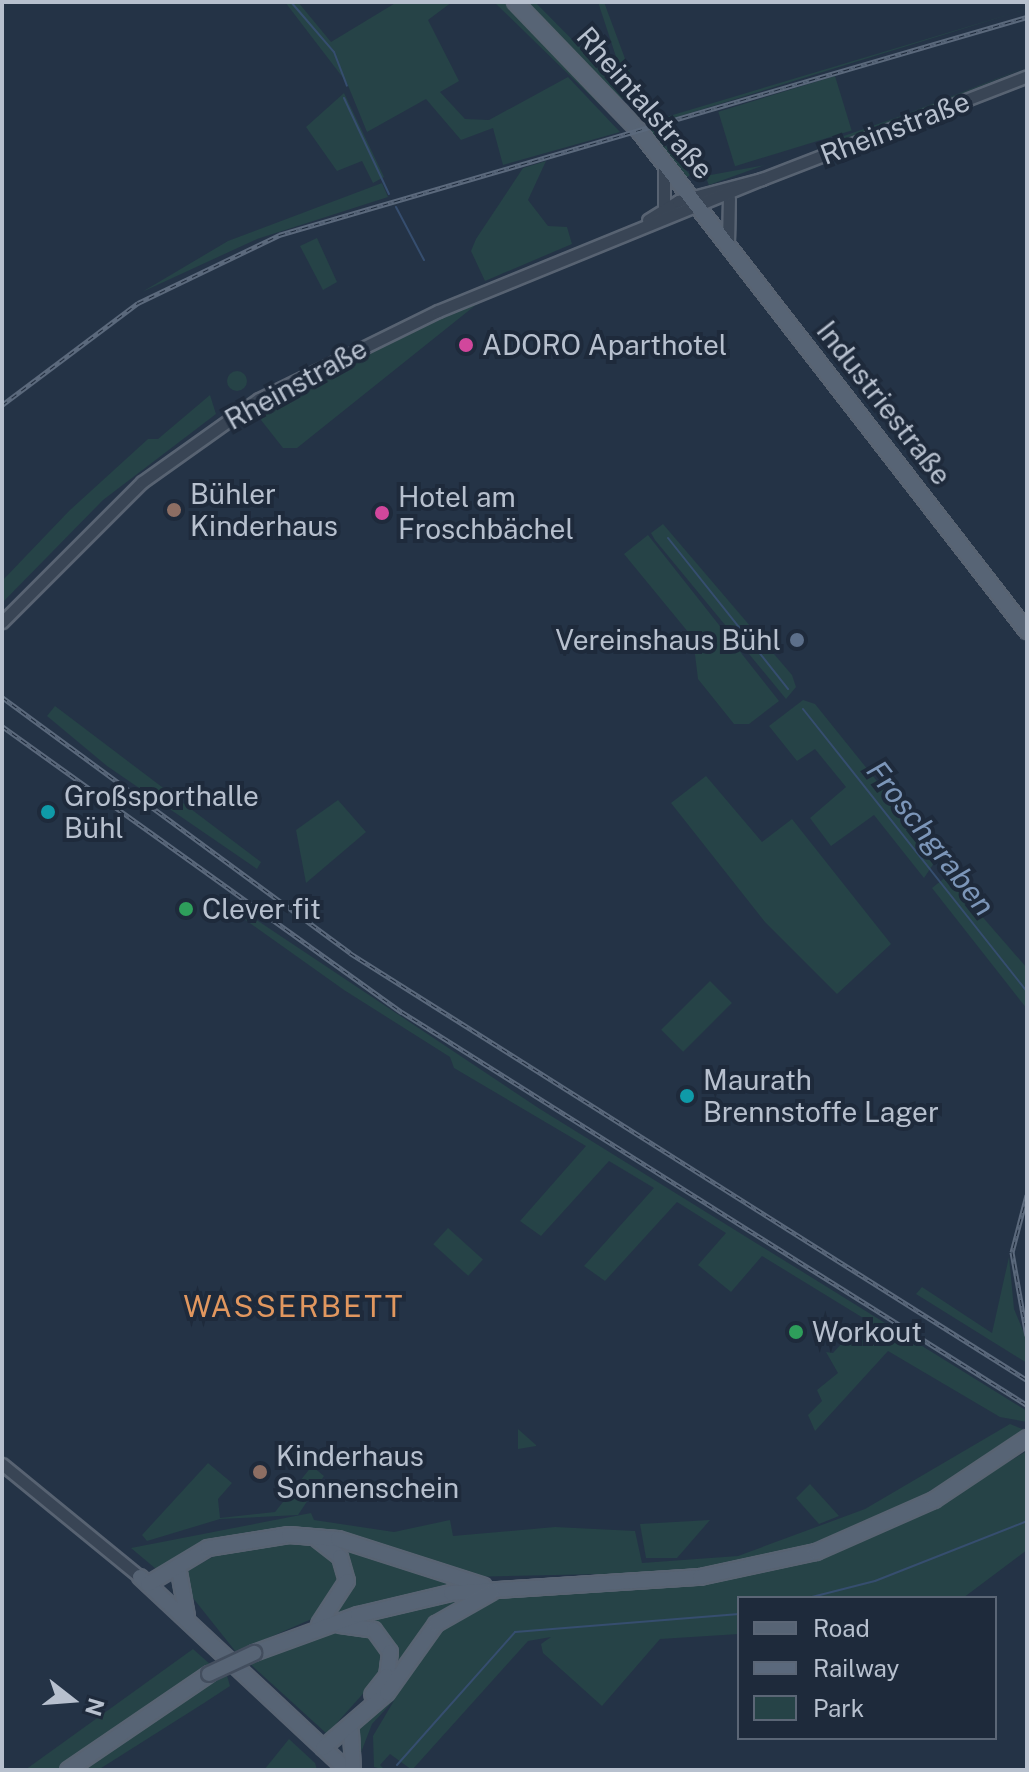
<!DOCTYPE html>
<meta charset="utf-8">
<style>
body{margin:0}
#map{position:relative;width:1029px;height:1772px;overflow:hidden;background:#243346;font-family:"Public Sans",sans-serif}
div>[style]{position:absolute}
.green>*{inset:0;background:#264347;transform-origin:0 0}
.round{border-radius:50%}
.stream>*{height:2px;margin:-1px;padding:0 1px;transform-origin:1px;border-radius:1px;background:#364e6f}
.roads{filter:drop-shadow(2px 0 #586372) drop-shadow(-2px 0 #586372) drop-shadow(0 2px #586372) drop-shadow(0 -2px #586372)}
.minor>*{height:11px;margin:-5.5px;padding:0 5.5px;transform-origin:5.5px;border-radius:5.5px;background:#394555}
.major>*{height:14px;margin:-7px;padding:0 7px;transform-origin:7px;border-radius:7px;background:#576475}
.rail>*{height:5px;margin-top:-2.5px;transform-origin:0;background:repeating-linear-gradient(90deg,#1e2a3b 0 6px,#5b697c 0 12px);box-sizing:border-box;border-block:2px solid #5b697c}
.bridges{filter:drop-shadow(2px 0 #434e5e) drop-shadow(-2px 0 #434e5e) drop-shadow(0 2px #434e5e) drop-shadow(0 -2px #434e5e)}
.major-bridge>*{height:14px;margin:-7px;padding:0 7px;transform-origin:7px;border-radius:7px;background:#576475}
.dots>*{width:22px;height:22px;translate:-50% -50%;box-sizing:border-box;border:4px solid #1e2a3b;border-radius:50%}
span{translate:-50% -50%;white-space:nowrap;text-align:center;line-height:1.15;-webkit-text-stroke:8px #1e2a3b;paint-order:stroke}
.street-label{font-size:28px;color:#b7c0ce}
.poi-label{font-size:28px;color:#b7c0ce}
.left{translate:0 -50%;text-align:left}
.right{translate:-100% -50%;text-align:right}
.water-label{font-size:30px;color:#7c96b9;font-style:italic}
.neighbourhood-label{font-size:30px;color:#e1975f;letter-spacing:2px}
.frame{position:absolute;inset:0;border:4px solid #b7c0ce;pointer-events:none}
.legend{position:absolute;left:737px;top:1596px;width:260px;height:144px;box-sizing:border-box;background:#1e2a3b;border:2px solid #5b6676;margin:0;padding:10px 14px;list-style:none;font-size:24px;color:#b7c0ce}
.legend li{display:flex;align-items:center;gap:16px;height:40px}
.legend b{width:40px;border:2px solid #5b6676}
.north{position:absolute;left:32px;top:1660px;width:80px;height:80px;-webkit-text-stroke:6px #1e2a3b;paint-order:stroke;rotate:107deg;font-size:22px;font-weight:700;line-height:32px;text-align:center;color:#b7c0ce}
.north::after{content:'';display:block;margin:auto;width:28px;height:36px;background:#b7c0ce;clip-path:polygon(50% 0,100% 100%,50% 72%,0 100%)}
</style>
<div id="map">
<div class="green">
<i style="clip-path:polygon(285px 2px,298px 2px,331px 42px,397px 2px,452px 2px,428px 20px,459px 81px,440px 92px,465px 119px,489px 120px,568px 77px,620px 132px,503px 165px,493px 128px,461px 140px,426px 99px,367px 132px,347px 83px)"></i>
<i style="clip-path:polygon(494px 2px,509px 2px,609px 110px,599px 104px)"></i>
<i style="clip-path:polygon(524px 2px,535px 2px,619px 87px,624px 81px,598px 2px,604px 2px,637px 91px,621px 99px)"></i>
<i style="clip-path:polygon(1027px 9px,645px 127px,633px 112px,656px 120px)"></i>
<i style="clip-path:polygon(1027px 67px,840px 143px,838px 138px,901px 116px)"></i>
<i style="left:835px;top:76px;width:57px;height:122px;rotate:73deg"></i>
<i style="clip-path:polygon(344px 93px,384px 177px,373px 183px,362px 161px,337px 171px,306px 127px)"></i>
<i style="clip-path:polygon(652px 129px,690px 175px,686px 178px,648px 130px)"></i>
<i style="clip-path:polygon(832px 141px,709px 185px,705px 176px,765px 165px)"></i>
<i style="clip-path:polygon(546px 161px,528px 200px,548px 226px,567px 227px,572px 244px,485px 281px,471px 251px,476px 239px,523px 168px)"></i>
<i style="clip-path:polygon(382px 183px,388px 197px,257px 239px,142px 292px,228px 241px)"></i>
<i style="clip-path:polygon(317px 238px,337px 282px,323px 290px,300px 246px)"></i>
<i style="clip-path:polygon(482px 300px,297px 448px,283px 448px,261px 420px,265px 405px,318px 375px)"></i>
<i class="round" style="left:227px;top:371px;width:20px;height:20px"></i>
<i style="clip-path:polygon(210px 395px,216px 414px,103px 500px,2px 603px,2px 581px,69px 511px,148px 439px,158px 439px)"></i>
<i style="clip-path:polygon(663px 524px,792px 675px,796px 687px,786px 699px,655px 540px,651px 533px)"></i>
<i style="clip-path:polygon(648px 535px,779px 701px,749px 724px,734px 724px,698px 679px,693px 638px,624px 554px)"></i>
<i style="clip-path:polygon(803px 700px,815px 704px,938px 857px,924px 878px,874px 815px,831px 846px,810px 818px,846px 787px,815px 749px,797px 761px,769px 726px)"></i>
<i style="clip-path:polygon(55px 706px,261px 862px,257px 869px,107px 766px,47px 716px)"></i>
<i style="clip-path:polygon(706px 776px,762px 842px,792px 819px,891px 944px,837px 994px,765px 922px,671px 803px)"></i>
<i style="clip-path:polygon(338px 800px,366px 832px,306px 883px,296px 830px)"></i>
<i style="clip-path:polygon(947px 876px,1027px 968px,1027px 1009px,932px 888px)"></i>
<i style="clip-path:polygon(243px 911px,540px 1109px,1027px 1411px,1027px 1422px,1000px 1417px,888px 1351px,815px 1431px,808px 1415px,822px 1401px,817px 1390px,838px 1373px,826px 1352px,833px 1353px,852px 1332px,863px 1340px,873px 1324px,762px 1256px,731px 1292px,698px 1265px,726px 1233px,677px 1202px,605px 1281px,584px 1266px,654px 1188px,609px 1161px,541px 1236px,520px 1221px,586px 1146px,454px 1068px,450px 1057px,344px 990px,240px 916px)"></i>
<i style="left:710px;top:981px;width:31px;height:69px;rotate:45deg"></i>
<i style="left:448px;top:1228px;width:47px;height:22px;rotate:42deg"></i>
<i style="clip-path:polygon(1009px 1257px,1014px 1309px,1027px 1340px,1027px 1363px,916px 1294px,922px 1287px,992px 1333px)"></i>
<i style="clip-path:polygon(1010px 1424px,1027px 1431px,896px 1512px,784px 1554px,696px 1572px,466px 1577px,376px 1549px,265px 1532px,217px 1539px,156px 1569px,131px 1548px,311px 1513px,314px 1520px,394px 1532px,450px 1520px,453px 1536px,555px 1527px,635px 1531px,642px 1563px,738px 1556px,865px 1509px)"></i>
<i style="clip-path:polygon(518px 1429px,536px 1445px,536px 1446px,518px 1449px)"></i>
<i style="clip-path:polygon(1027px 1451px,1027px 1550px,963px 1598px,739px 1598px,739px 1634px,660px 1639px,602px 1706px,543px 1653px,541px 1644px,551px 1637px,528px 1641px,412px 1770px,390px 1754px,380px 1765px,385px 1770px,374px 1767px,373px 1736px,395px 1699px,372px 1724px,360px 1755px,352px 1750px,355px 1733px,430px 1635px,491px 1599px,722px 1578px,942px 1500px)"></i>
<i style="clip-path:polygon(208px 1463px,232px 1483px,218px 1499px,220px 1518px,275px 1512px,312px 1466px,324px 1476px,298px 1515px,220px 1519px,147px 1541px,142px 1535px)"></i>
<i style="clip-path:polygon(810px 1484px,839px 1516px,819px 1524px,796px 1498px)"></i>
<i style="clip-path:polygon(710px 1520px,677px 1558px,646px 1558px,640px 1524px)"></i>
<i style="clip-path:polygon(295px 1541px,332px 1554px,342px 1578px,323px 1614px,236px 1652px,189px 1593px,184px 1573px,225px 1550px)"></i>
<i style="clip-path:polygon(333px 1544px,432px 1579px,469px 1585px,330px 1618px,349px 1583px)"></i>
<i style="clip-path:polygon(476px 1594px,456px 1605px,398px 1672px,394px 1654px,353px 1622px)"></i>
<i style="clip-path:polygon(343px 1630px,367px 1633px,385px 1650px,386px 1668px,327px 1734px,248px 1662px)"></i>
<i style="clip-path:polygon(193px 1649px,211px 1665px,205px 1670px,59px 1770px,25px 1770px)"></i>
<i style="clip-path:polygon(226px 1672px,230px 1686px,204px 1703px,98px 1770px,75px 1770px,163px 1706px)"></i>
<i style="clip-path:polygon(289px 1739px,315px 1763px,317px 1770px,264px 1770px)"></i>
</div>
<div class="stream">
<i style="left:291px;top:2px;width:66px;rotate:49.3deg"></i>
<i style="left:334px;top:52px;width:36px;rotate:69deg"></i>
<i style="left:344px;top:98px;width:106px;rotate:64.9deg"></i>
<i style="left:396px;top:207px;width:60px;rotate:62.2deg"></i>
<i style="left:668px;top:538px;width:193px;rotate:51.5deg"></i>
<i style="left:803px;top:709px;width:361px;rotate:51.6deg"></i>
<i style="left:808px;top:1598px;width:69px;rotate:-14.2deg"></i>
<i style="left:875px;top:1581px;width:163px;rotate:-21.5deg"></i>
<i style="left:397px;top:1765px;width:178px;rotate:-48.4deg"></i>
<i style="left:515px;top:1632px;width:225px;rotate:-4.6deg"></i>
</div>
<div class="roads">
<div class="minor">
<i style="left:664px;top:208px;width:44px;rotate:-90deg"></i>
<i style="left:648px;top:220px;width:36px;rotate:-32deg"></i>
<i style="left:678px;top:201px;width:87px;rotate:-14.7deg"></i>
<i style="left:762px;top:179px;width:284px;rotate:-21.2deg"></i>
<i style="left:728px;top:244px;width:46px;rotate:-88.8deg"></i>
<i style="left:2px;top:622px;width:198px;rotate:-45deg"></i>
<i style="left:142px;top:482px;width:143px;rotate:-35.4deg"></i>
<i style="left:259px;top:399px;width:199px;rotate:-26.2deg"></i>
<i style="left:438px;top:311px;width:350px;rotate:-22.2deg"></i>
<i style="left:2px;top:1464px;width:178px;rotate:39.3deg"></i>
</div>
<div class="major">
<i style="left:515px;top:2px;width:179px;rotate:46.1deg"></i>
<i style="left:639px;top:131px;width:633px;rotate:52.19deg"></i>
<i style="left:317px;top:1539px;width:29px;rotate:38deg"></i>
<i style="left:340px;top:1557px;width:25px;rotate:74deg"></i>
<i style="left:347px;top:1581px;width:51px;rotate:123.1deg"></i>
<i style="left:179px;top:1572px;width:45px;rotate:79.7deg"></i>
<i style="left:140px;top:1577px;width:283px;rotate:43deg"></i>
<i style="left:148px;top:1584px;width:70px;rotate:-31deg"></i>
<i style="left:208px;top:1548px;width:82px;rotate:-9.1deg"></i>
<i style="left:289px;top:1535px;width:49px;rotate:4.7deg"></i>
<i style="left:338px;top:1539px;width:153px;rotate:17.8deg"></i>
<i style="left:340px;top:1625px;width:34px;rotate:8deg"></i>
<i style="left:374px;top:1630px;width:27px;rotate:54deg"></i>
<i style="left:390px;top:1652px;width:24px;rotate:97deg"></i>
<i style="left:387px;top:1676px;width:24px;rotate:128deg"></i>
<i style="left:254px;top:1653px;width:111px;rotate:-20.1deg"></i>
<i style="left:358px;top:1615px;width:96px;rotate:-13.3deg"></i>
<i style="left:451px;top:1593px;width:250px;rotate:-3.7deg"></i>
<i style="left:700px;top:1577px;width:119px;rotate:-12.2deg"></i>
<i style="left:816px;top:1552px;width:129px;rotate:-23.8deg"></i>
<i style="left:934px;top:1500px;width:112px;rotate:-33.7deg"></i>
<i style="left:351px;top:1732px;width:38px;rotate:87deg"></i>
<i style="left:323px;top:1748px;width:84px;rotate:-40.7deg"></i>
<i style="left:387px;top:1693px;width:85px;rotate:-54.6deg"></i>
<i style="left:436px;top:1624px;width:64px;rotate:-29.7deg"></i>
<i style="left:68px;top:1770px;width:171px;rotate:-34.2deg"></i>
</div>
</div>
<div class="rail">
<i style="left:2px;top:405px;width:170px;rotate:-36.9deg"></i>
<i style="left:138px;top:303px;width:157px;rotate:-25.7deg"></i>
<i style="left:279px;top:235px;width:779px;rotate:-16.25deg"></i>
<i style="left:2px;top:697px;width:432px;rotate:36.3deg"></i>
<i style="left:350px;top:953px;width:800px;rotate:32.24deg"></i>
<i style="left:2px;top:726px;width:492px;rotate:35.6deg"></i>
<i style="left:402px;top:1012px;width:738px;rotate:32.16deg"></i>
<i style="left:1027px;top:1195px;width:59px;rotate:104.7deg"></i>
<i style="left:1012px;top:1252px;width:85px;rotate:79.9deg"></i>
</div>
<div class="bridges">
<div class="major-bridge">
<i style="left:209px;top:1674px;width:50px;rotate:-25deg"></i>
</div>
</div>
<div class="dots">
<i style="left:466px;top:345px;background:#d1479c"></i>
<i style="left:174px;top:510px;background:#8d6e63"></i>
<i style="left:382px;top:513px;background:#d1479c"></i>
<i style="left:797px;top:640px;background:#5c6f8a"></i>
<i style="left:48px;top:812px;background:#0f9aa8"></i>
<i style="left:186px;top:909px;background:#2e9e5b"></i>
<i style="left:687px;top:1096px;background:#0f9aa8"></i>
<i style="left:796px;top:1332px;background:#2e9e5b"></i>
<i style="left:260px;top:1472px;background:#8d6e63"></i>
</div>
<div class="street-label">
<span style="left:645px;top:103px;rotate:49deg">Rheintalstraße</span>
<span style="left:895px;top:128px;rotate:-21deg">Rheinstraße</span>
<span style="left:296px;top:384px;rotate:-29deg">Rheinstraße</span>
<span style="left:884px;top:403px;rotate:52deg">Industriestraße</span>
</div>
<div class="poi-label">
<span class="left" style="left:482px;top:345px">ADORO Aparthotel</span>
<span class="left" style="left:190px;top:510px">Bühler<br>Kinderhaus</span>
<span class="left" style="left:398px;top:513px">Hotel am<br>Froschbächel</span>
<span class="right" style="left:781px;top:640px">Vereinshaus Bühl</span>
<span class="left" style="left:64px;top:812px">Großsporthalle<br>Bühl</span>
<span class="left" style="left:202px;top:909px">Clever fit</span>
<span class="left" style="left:703px;top:1096px">Maurath<br>Brennstoffe Lager</span>
<span class="left" style="left:812px;top:1332px">Workout</span>
<span class="left" style="left:276px;top:1472px">Kinderhaus<br>Sonnenschein</span>
</div>
<div class="water-label">
<span style="left:931px;top:838px;rotate:52deg">Froschgraben</span>
</div>
<div class="neighbourhood-label">
<span style="left:294px;top:1306px">WASSERBETT</span>
</div>
<div class="frame"></div>
<ul class="legend">
<li><b style="height:10px;background:#576475"></b>Road</li>
<li><b style="height:10px;background:#5b697c"></b>Railway</li>
<li><b style="height:22px;background:#264347"></b>Park</li>
</ul>
<div class="north">N</div>
</div>
